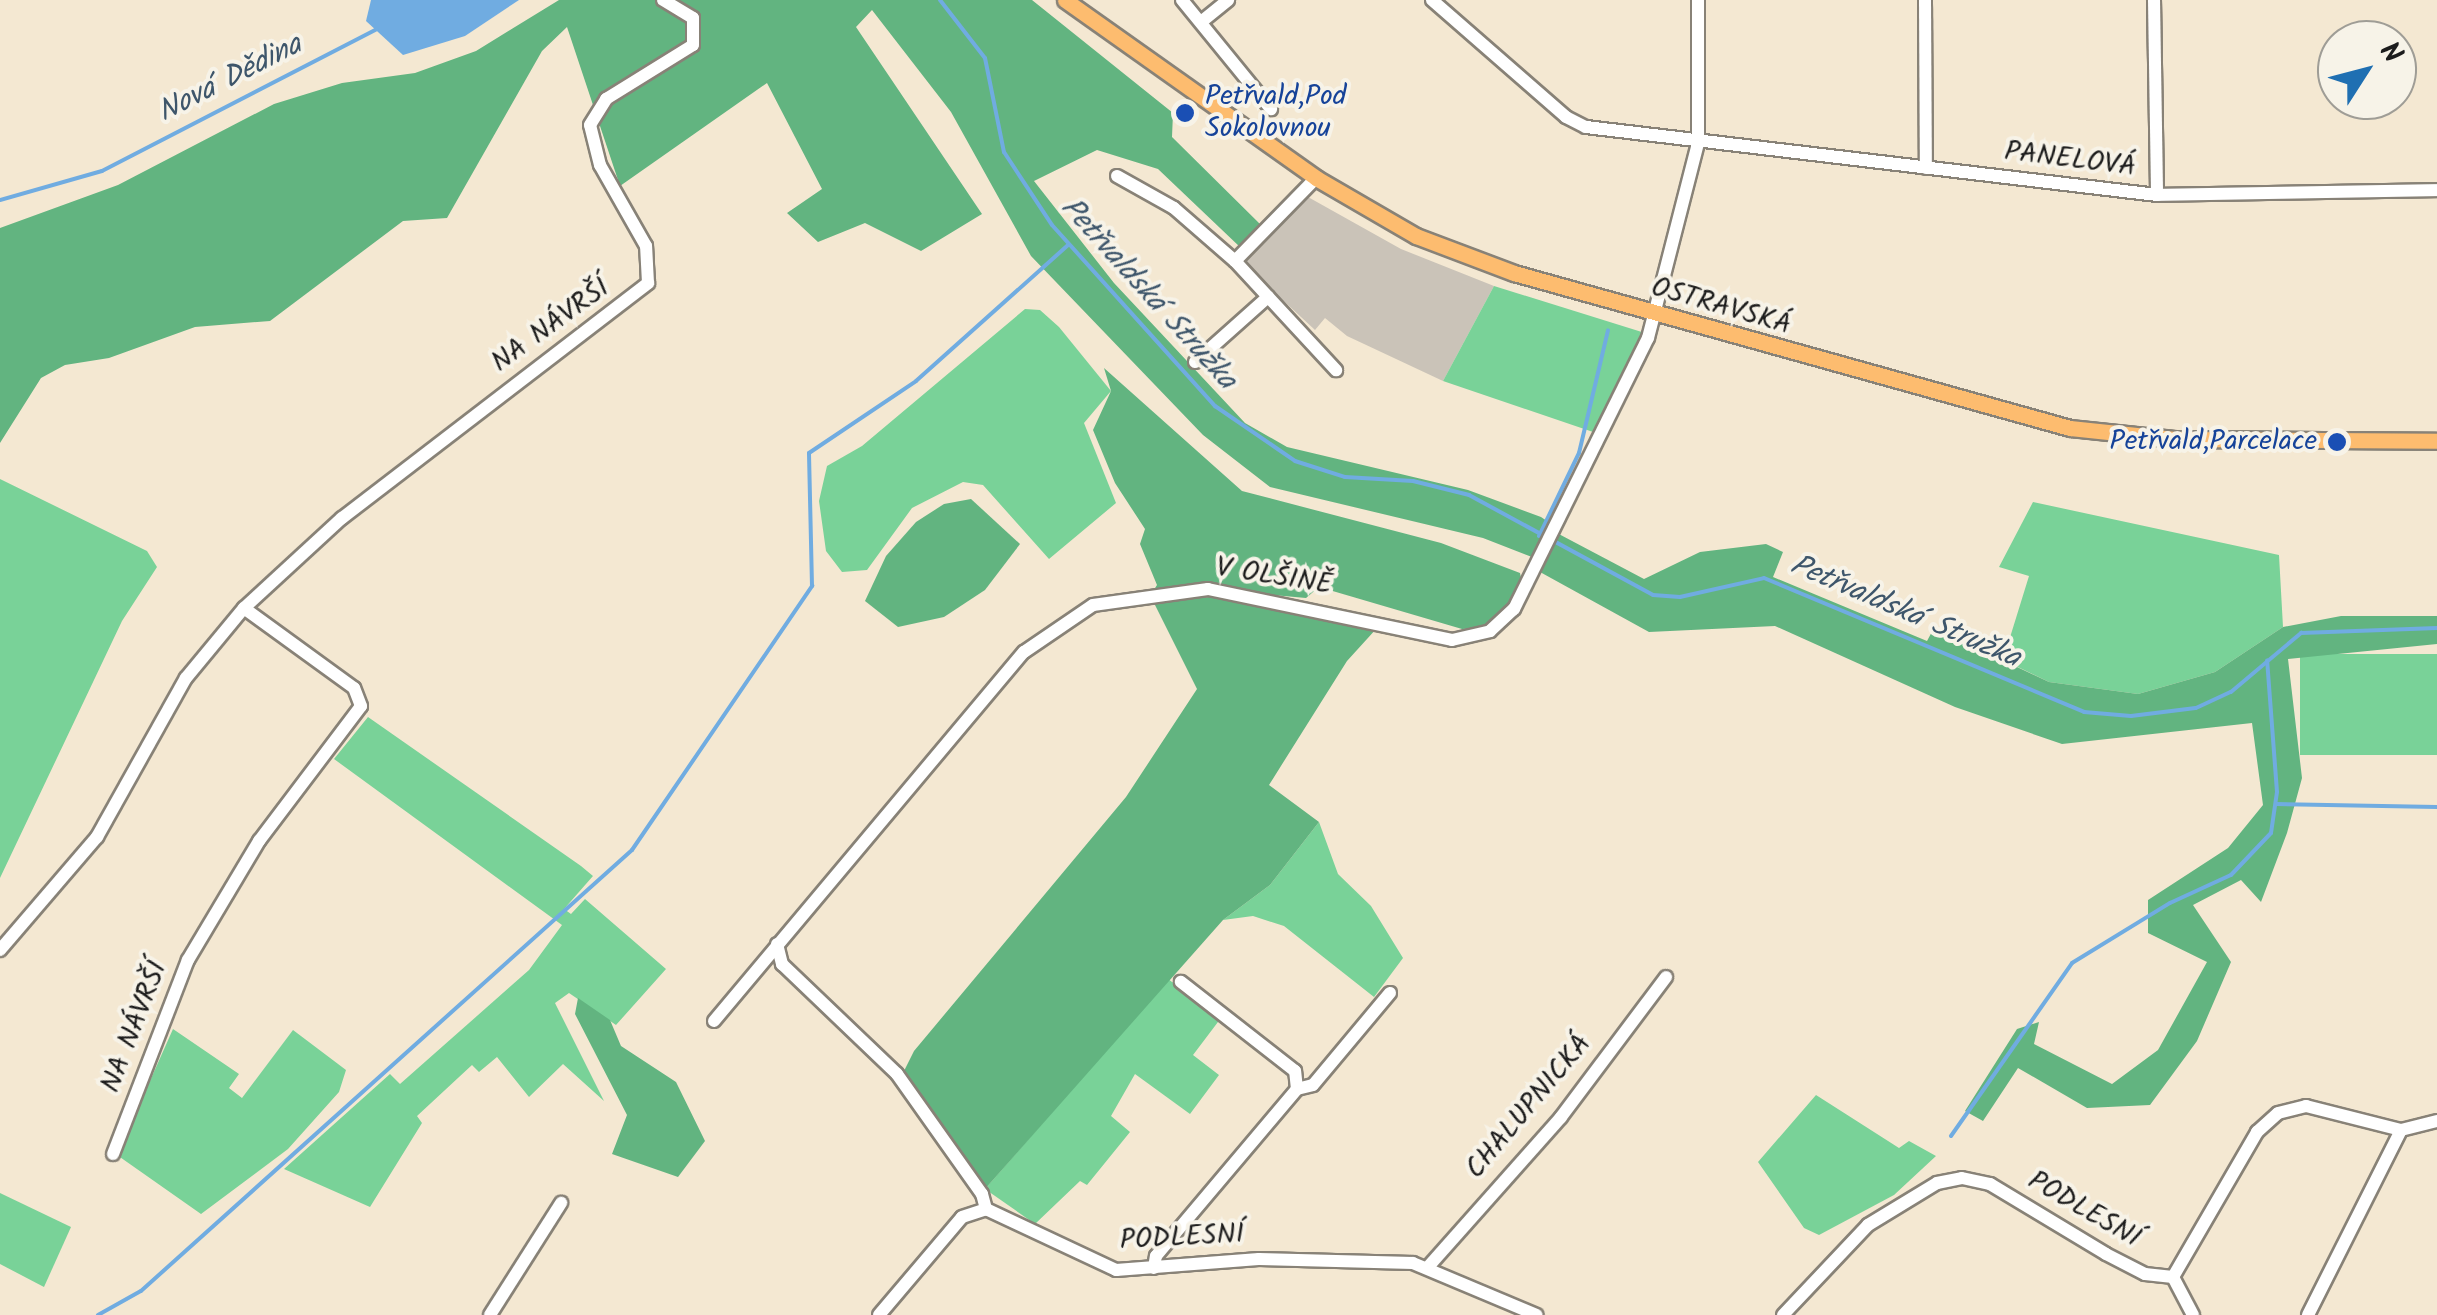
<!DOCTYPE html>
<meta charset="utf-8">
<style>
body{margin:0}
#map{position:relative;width:2437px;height:1315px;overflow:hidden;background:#f4e8d2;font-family:Kalam,sans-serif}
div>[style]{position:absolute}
.industrial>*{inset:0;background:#cac3b8}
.green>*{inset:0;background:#79d298;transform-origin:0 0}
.forest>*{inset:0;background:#62b480}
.water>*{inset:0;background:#70ace1}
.stream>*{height:4px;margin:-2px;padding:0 2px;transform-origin:2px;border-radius:2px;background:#70ace1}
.roads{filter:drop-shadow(2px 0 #888277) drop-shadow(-2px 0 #888277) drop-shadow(0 2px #888277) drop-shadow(0 -2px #888277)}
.minor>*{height:12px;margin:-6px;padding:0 6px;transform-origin:6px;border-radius:6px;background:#fff}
.major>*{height:15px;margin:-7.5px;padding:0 7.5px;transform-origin:7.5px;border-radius:7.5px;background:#fdbc6f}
.dots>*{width:28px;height:28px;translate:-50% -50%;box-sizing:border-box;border:5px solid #f7f3e8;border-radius:50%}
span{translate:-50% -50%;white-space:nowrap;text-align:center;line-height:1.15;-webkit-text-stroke:8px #f7f3e8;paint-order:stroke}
.transit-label{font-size:28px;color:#164399}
.left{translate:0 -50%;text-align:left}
.right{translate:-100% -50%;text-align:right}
.street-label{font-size:28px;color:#1c1c1c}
.water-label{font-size:30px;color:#3e566b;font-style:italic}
.north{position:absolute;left:2317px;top:20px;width:100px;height:100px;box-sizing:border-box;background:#f7f3e8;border:2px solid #9f9d96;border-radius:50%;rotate:54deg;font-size:28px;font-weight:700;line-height:40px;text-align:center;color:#1c1c1c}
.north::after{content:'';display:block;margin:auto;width:35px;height:45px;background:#1f6fb2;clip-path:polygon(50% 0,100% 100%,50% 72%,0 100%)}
</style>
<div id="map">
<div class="industrial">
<i style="clip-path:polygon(1308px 197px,1401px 249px,1494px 286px,1443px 381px,1347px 336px,1325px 318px,1315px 330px,1246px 266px,1249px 251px)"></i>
</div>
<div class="green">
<i style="clip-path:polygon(1494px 286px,1645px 333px,1596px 433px,1443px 381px)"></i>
<i style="clip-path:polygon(1025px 309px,1040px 310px,1059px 327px,1111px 391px,1084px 423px,1116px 503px,1049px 559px,983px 485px,963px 482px,912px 508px,867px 570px,842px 572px,826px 551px,819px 501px,827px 466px,862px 446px)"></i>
<i style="clip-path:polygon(0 479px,147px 551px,157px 567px,122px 621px,0 878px)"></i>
<i style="clip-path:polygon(2033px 502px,2279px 555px,2283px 627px,2215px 672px,2138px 694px,2049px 682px,2003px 660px,2029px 576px,1999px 567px)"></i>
<i style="left:2437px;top:654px;width:101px;height:137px;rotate:90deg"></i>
<i style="clip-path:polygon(368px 717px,581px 866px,593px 876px,564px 909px,571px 914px,585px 899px,666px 969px,616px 1025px,569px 993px,555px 1003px,604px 1101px,563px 1064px,529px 1097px,497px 1057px,479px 1072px,472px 1065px,417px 1116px,422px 1123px,370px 1207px,284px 1169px,390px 1074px,400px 1084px,529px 970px,562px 925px,334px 759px)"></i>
<i style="clip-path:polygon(1319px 822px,1338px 874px,1371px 906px,1403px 958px,1374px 997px,1284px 926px,1253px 916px,1223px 920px,1270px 885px)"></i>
<i style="clip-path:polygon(1168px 979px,1221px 1018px,1193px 1055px,1219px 1075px,1190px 1114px,1135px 1074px,1111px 1116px,1130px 1132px,1087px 1185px,1080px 1181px,1035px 1224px,985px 1189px)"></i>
<i style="clip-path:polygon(173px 1029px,239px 1074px,229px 1088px,242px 1098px,293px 1030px,346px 1070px,339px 1092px,288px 1149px,201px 1214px,117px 1155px)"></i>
<i style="clip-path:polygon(1816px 1095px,1899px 1148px,1909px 1141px,1936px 1156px,1894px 1195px,1819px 1235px,1804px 1228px,1758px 1162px)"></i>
<i style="clip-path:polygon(0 1193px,71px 1227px,44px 1287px,0 1264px)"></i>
</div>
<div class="forest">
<i style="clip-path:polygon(559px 0,1032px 0,1173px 113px,1172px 137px,1262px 226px,1241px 248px,1158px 169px,1097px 150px,1034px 181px,1114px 283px,1245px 423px,1287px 447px,1468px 490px,1541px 517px,1550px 523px,1532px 557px,1483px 538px,1270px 487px,1203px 435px,1031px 256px,951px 112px,872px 10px,856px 27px,982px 214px,921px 251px,865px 223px,818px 242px,787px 213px,822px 189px,767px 83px,620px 186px,567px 27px,542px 51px,447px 218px,403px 221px,270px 321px,195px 327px,109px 358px,65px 365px,41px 378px,0 443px,0 228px,118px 185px,274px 104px,342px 83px,415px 73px,476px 51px)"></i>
<i style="clip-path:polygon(1104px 368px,1242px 491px,1441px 543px,1520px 573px,1523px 588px,1487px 628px,1462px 629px,1319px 587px,1306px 598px,1207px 589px,1150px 596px,1157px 585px,1140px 544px,1145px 529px,1115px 483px,1093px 430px,1111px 391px)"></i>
<i style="clip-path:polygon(971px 499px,1020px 544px,985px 590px,944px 617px,898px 627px,865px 601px,886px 556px,916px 522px,944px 504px)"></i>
<i style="clip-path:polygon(1555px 532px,1644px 579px,1700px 552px,1766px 544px,1783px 552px,1773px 577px,1927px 641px,1934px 628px,2049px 682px,2138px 694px,2215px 672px,2283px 627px,2341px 616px,2437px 616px,2437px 644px,2288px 659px,2302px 778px,2287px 833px,2261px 902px,2241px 880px,2193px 905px,2231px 962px,2197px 1041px,2150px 1105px,2087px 1108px,2018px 1068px,1983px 1121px,1965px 1111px,2017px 1029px,2039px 1022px,2034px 1044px,2112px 1084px,2158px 1050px,2207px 962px,2148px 933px,2148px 900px,2228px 848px,2263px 805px,2252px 723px,2062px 744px,1955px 707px,1775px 626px,1649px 632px,1540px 572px)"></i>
<i style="clip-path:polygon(1209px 597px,1299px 603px,1377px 628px,1347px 661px,1269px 785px,1319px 822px,1270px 885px,1223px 920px,985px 1189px,903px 1073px,914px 1051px,1126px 797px,1197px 689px,1154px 603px)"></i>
<i style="clip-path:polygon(578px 998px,610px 1020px,621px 1046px,676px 1082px,705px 1141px,678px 1177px,612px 1154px,627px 1115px,575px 1014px)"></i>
</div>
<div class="water">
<i style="clip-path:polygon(371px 0,519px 0,465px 36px,403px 55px,366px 21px)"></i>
</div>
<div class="stream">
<i style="left:940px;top:0;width:73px;rotate:52.2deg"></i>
<i style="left:985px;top:58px;width:96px;rotate:78.6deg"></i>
<i style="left:1004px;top:152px;width:87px;rotate:56.7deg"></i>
<i style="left:1052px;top:225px;width:244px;rotate:48deg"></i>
<i style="left:1215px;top:406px;width:97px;rotate:34.5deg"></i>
<i style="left:1295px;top:461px;width:52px;rotate:17.7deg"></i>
<i style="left:1345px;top:477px;width:68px;rotate:3.4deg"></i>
<i style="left:1413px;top:481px;width:58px;rotate:14deg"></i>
<i style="left:1469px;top:495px;width:209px;rotate:28.5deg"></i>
<i style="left:1653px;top:595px;width:27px;rotate:4deg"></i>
<i style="left:1680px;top:597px;width:86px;rotate:-12.7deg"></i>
<i style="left:1764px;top:578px;width:347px;rotate:22.7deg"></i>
<i style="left:2084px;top:712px;width:47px;rotate:4.9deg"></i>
<i style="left:2131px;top:716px;width:65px;rotate:-7deg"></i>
<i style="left:2196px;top:708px;width:38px;rotate:-25deg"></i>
<i style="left:2231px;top:692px;width:92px;rotate:-40.1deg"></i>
<i style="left:2301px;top:633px;width:136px;rotate:-2.1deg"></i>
<i style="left:0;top:200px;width:106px;rotate:-15.9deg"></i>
<i style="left:102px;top:171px;width:309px;rotate:-27.3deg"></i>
<i style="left:1539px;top:536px;width:92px;rotate:-64.3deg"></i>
<i style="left:1579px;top:453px;width:126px;rotate:-76.7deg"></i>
<i style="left:2276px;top:804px;width:161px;rotate:1.1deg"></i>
<i style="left:1951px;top:1136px;width:211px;rotate:-55deg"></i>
<i style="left:2072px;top:963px;width:115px;rotate:-31.5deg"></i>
<i style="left:2170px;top:903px;width:67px;rotate:-24.7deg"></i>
<i style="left:2231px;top:875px;width:58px;rotate:-46.4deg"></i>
<i style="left:2271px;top:833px;width:41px;rotate:-81.7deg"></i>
<i style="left:2277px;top:792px;width:132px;rotate:-94.3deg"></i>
<i style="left:98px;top:1315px;width:49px;rotate:-29.2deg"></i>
<i style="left:141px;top:1291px;width:660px;rotate:-41.93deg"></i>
<i style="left:632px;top:850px;width:320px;rotate:-55.7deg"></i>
<i style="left:812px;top:586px;width:133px;rotate:-91.3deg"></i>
<i style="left:809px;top:453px;width:129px;rotate:-33.9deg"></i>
<i style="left:916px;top:381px;width:204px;rotate:-41.8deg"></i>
</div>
<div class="roads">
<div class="minor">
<i style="left:1182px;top:0;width:141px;rotate:50.8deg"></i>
<i style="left:1432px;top:0;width:178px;rotate:41.1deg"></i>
<i style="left:1566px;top:117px;width:22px;rotate:27deg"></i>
<i style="left:1586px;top:127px;width:575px;rotate:6.79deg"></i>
<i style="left:2157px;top:195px;width:280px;rotate:-1deg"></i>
<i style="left:1925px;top:0;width:168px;rotate:89.7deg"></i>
<i style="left:2154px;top:0;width:195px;rotate:89.1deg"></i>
<i style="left:1201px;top:22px;width:35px;rotate:-39deg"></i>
<i style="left:1117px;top:176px;width:65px;rotate:29.3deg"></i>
<i style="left:1174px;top:208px;width:81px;rotate:41deg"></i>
<i style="left:1235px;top:261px;width:149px;rotate:47.2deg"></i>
<i style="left:1235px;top:261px;width:116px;rotate:-45.7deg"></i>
<i style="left:1195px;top:362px;width:98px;rotate:-41.7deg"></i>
<i style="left:777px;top:944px;width:21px;rotate:76deg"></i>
<i style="left:782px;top:964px;width:159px;rotate:43.7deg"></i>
<i style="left:897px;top:1074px;width:147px;rotate:54.7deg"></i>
<i style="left:982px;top:1194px;width:16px;rotate:75deg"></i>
<i style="left:0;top:950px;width:149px;rotate:-49.4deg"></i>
<i style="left:97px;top:837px;width:182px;rotate:-60.8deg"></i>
<i style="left:186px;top:678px;width:91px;rotate:-50.4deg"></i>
<i style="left:244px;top:608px;width:133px;rotate:-42.6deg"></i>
<i style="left:342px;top:518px;width:386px;rotate:-37.5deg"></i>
<i style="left:648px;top:283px;width:37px;rotate:-93deg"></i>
<i style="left:646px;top:246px;width:93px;rotate:-119.6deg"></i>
<i style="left:600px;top:165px;width:41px;rotate:-104deg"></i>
<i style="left:590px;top:125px;width:31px;rotate:-58deg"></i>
<i style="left:606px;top:99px;width:102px;rotate:-31.8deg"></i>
<i style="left:693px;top:45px;width:27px;rotate:-90deg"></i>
<i style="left:693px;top:18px;width:35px;rotate:-149deg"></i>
<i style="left:714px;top:1021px;width:482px;rotate:-50deg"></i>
<i style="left:1024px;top:652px;width:83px;rotate:-34.3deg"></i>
<i style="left:1093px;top:605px;width:116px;rotate:-7.9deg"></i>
<i style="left:1208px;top:589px;width:249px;rotate:11.8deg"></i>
<i style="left:1452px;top:640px;width:39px;rotate:-13deg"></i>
<i style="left:1490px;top:631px;width:33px;rotate:-43deg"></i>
<i style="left:1514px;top:609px;width:302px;rotate:-63.7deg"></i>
<i style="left:1648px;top:338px;width:201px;rotate:-75.6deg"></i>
<i style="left:1698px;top:143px;width:143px;rotate:-90deg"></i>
<i style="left:1297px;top:1089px;width:16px;rotate:-14deg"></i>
<i style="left:1313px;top:1085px;width:120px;rotate:-50.1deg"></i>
<i style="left:113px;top:1154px;width:208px;rotate:-68.9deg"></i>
<i style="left:188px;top:960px;width:139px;rotate:-59.2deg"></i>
<i style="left:259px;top:841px;width:169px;rotate:-52.9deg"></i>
<i style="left:361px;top:706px;width:19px;rotate:-111deg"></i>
<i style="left:354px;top:688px;width:136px;rotate:-144deg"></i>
<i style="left:1428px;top:1267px;width:200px;rotate:-48.4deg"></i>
<i style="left:1561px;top:1117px;width:175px;rotate:-53.1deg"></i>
<i style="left:1154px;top:1268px;width:12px;rotate:-81deg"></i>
<i style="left:1156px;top:1256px;width:219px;rotate:-49.8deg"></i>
<i style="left:1297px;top:1089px;width:18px;rotate:-96deg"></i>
<i style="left:1295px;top:1071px;width:145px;rotate:-142deg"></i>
<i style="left:2173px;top:1277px;width:43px;rotate:62.2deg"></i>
<i style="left:490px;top:1315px;width:133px;rotate:-57.6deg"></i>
<i style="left:879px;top:1315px;width:128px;rotate:-49.7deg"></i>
<i style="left:962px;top:1217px;width:25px;rotate:-18deg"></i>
<i style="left:986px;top:1209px;width:144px;rotate:25.1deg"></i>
<i style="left:1116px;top:1270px;width:143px;rotate:-4.4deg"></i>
<i style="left:1259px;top:1259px;width:154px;rotate:1.5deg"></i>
<i style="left:1413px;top:1263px;width:134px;rotate:22.8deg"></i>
<i style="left:1783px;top:1315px;width:124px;rotate:-46.6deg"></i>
<i style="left:1868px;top:1225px;width:81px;rotate:-31.3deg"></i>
<i style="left:1937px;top:1183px;width:25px;rotate:-11deg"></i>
<i style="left:1962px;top:1178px;width:29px;rotate:12deg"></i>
<i style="left:1990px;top:1184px;width:135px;rotate:31.1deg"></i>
<i style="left:2106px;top:1254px;width:44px;rotate:27.1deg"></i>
<i style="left:2145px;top:1274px;width:28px;rotate:6deg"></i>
<i style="left:2173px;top:1277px;width:168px;rotate:-59.9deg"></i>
<i style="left:2257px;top:1132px;width:28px;rotate:-42deg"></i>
<i style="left:2278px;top:1113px;width:29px;rotate:-14deg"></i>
<i style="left:2306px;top:1106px;width:98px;rotate:14.2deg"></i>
<i style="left:2401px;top:1130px;width:37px;rotate:-14deg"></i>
<i style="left:2308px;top:1315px;width:207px;rotate:-63.3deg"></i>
</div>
<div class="major">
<i style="left:1065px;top:0;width:308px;rotate:35.3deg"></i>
<i style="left:1316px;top:178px;width:116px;rotate:30.1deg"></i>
<i style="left:1416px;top:236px;width:105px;rotate:20.7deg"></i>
<i style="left:1514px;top:273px;width:577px;rotate:15.58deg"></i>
<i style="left:2070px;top:428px;width:105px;rotate:6deg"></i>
<i style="left:2174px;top:439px;width:263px;rotate:0.4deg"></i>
</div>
</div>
<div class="dots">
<i style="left:1185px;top:113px;background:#1a4fb4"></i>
<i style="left:2337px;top:442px;background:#1a4fb4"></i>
</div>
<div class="transit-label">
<span class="left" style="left:1205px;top:113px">Petřvald,Pod<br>Sokolovnou</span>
<span class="right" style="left:2317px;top:442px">Petřvald,Parcelace</span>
</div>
<div class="street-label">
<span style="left:2070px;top:160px;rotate:7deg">PANELOVÁ</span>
<span style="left:1721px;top:307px;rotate:16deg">OSTRAVSKÁ</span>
<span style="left:551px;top:326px;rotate:-36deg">NA NÁVRŠÍ</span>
<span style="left:1274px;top:577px;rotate:9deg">V OLŠINĚ</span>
<span style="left:135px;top:1027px;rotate:-69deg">NA NÁVRŠÍ</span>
<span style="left:1529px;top:1107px;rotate:-50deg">CHALUPNICKÁ</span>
<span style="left:2084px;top:1210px;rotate:30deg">PODLESNÍ</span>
<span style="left:1182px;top:1238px;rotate:-3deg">PODLESNÍ</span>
</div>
<div class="water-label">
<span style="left:230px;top:79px;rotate:-27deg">Nová Dědina</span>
<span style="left:1148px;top:294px;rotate:48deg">Petřvaldská Stružka</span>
<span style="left:1905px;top:612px;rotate:23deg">Petřvaldská Stružka</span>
</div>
<div class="north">N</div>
</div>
